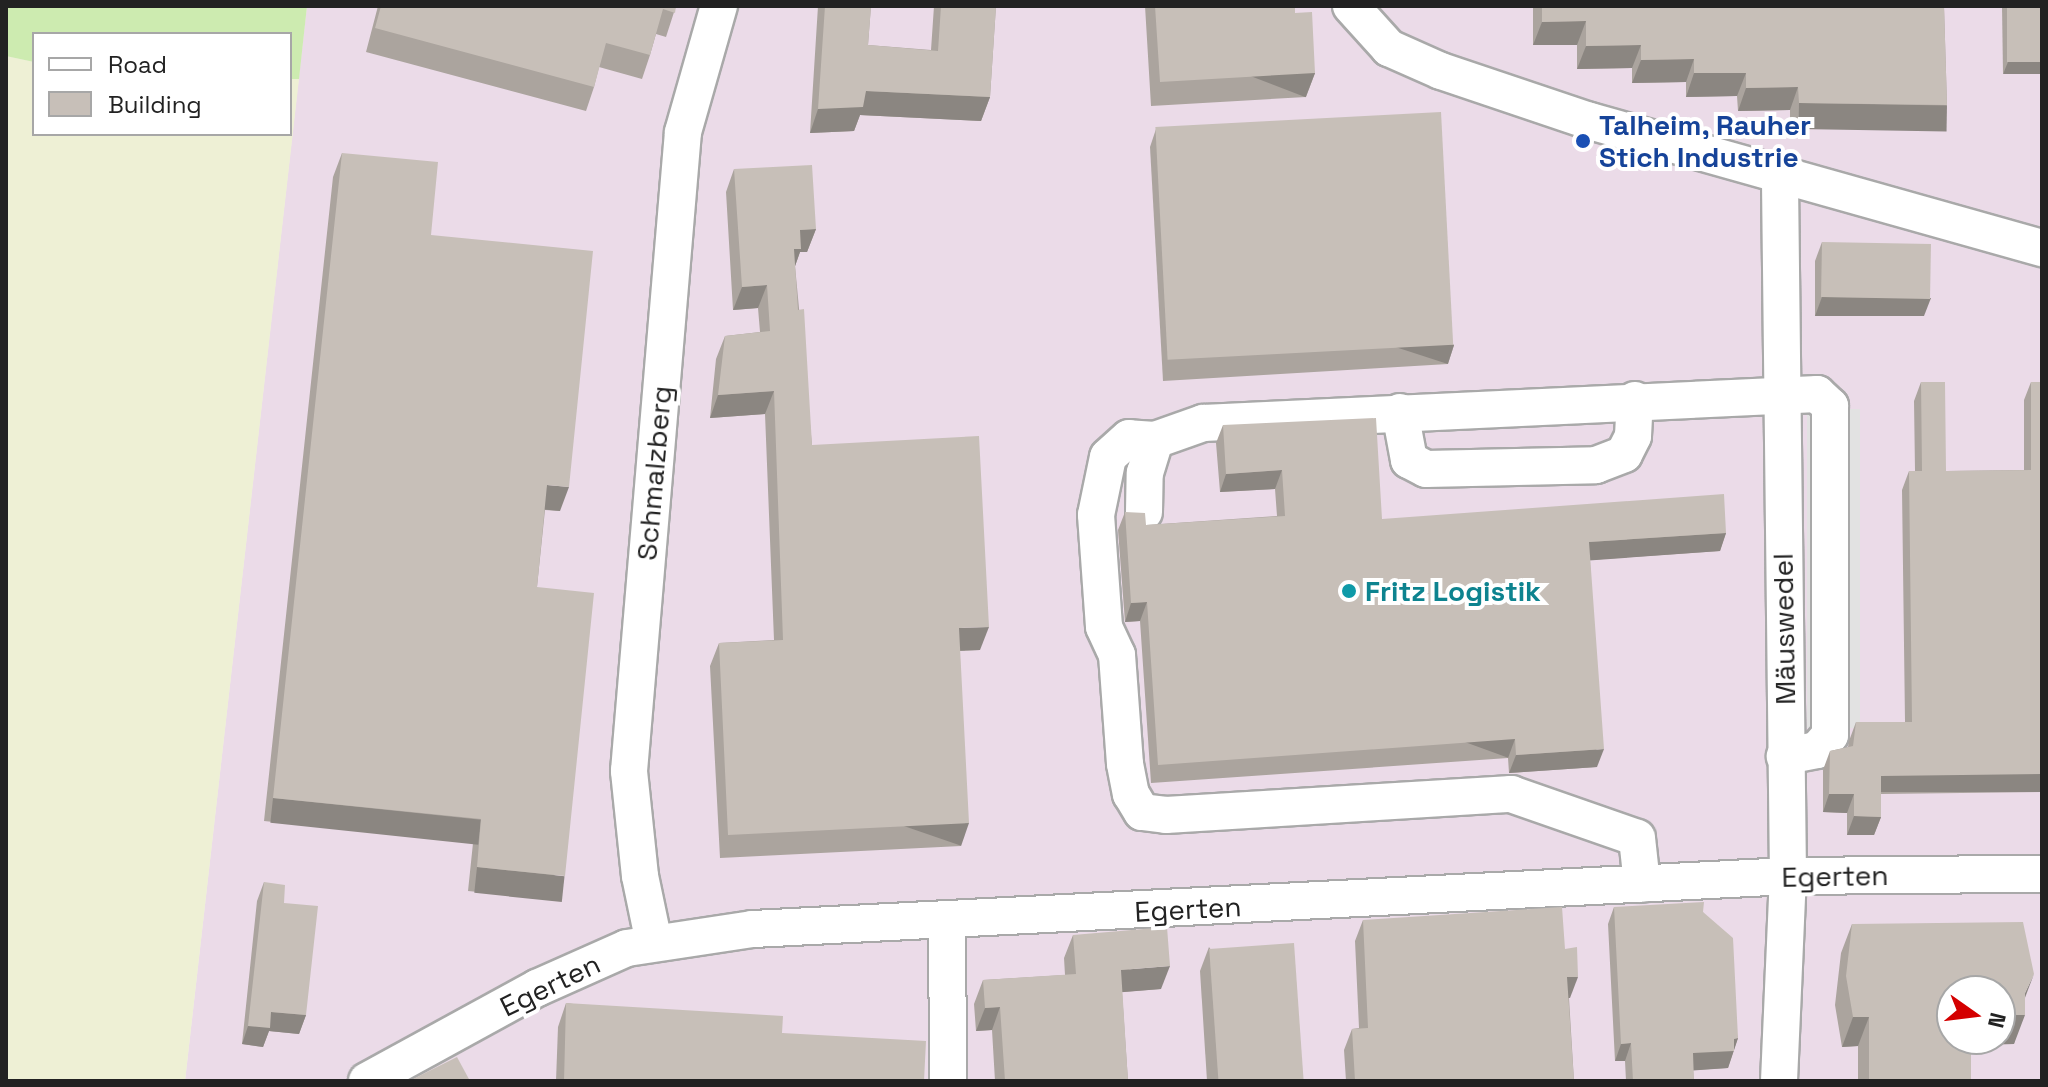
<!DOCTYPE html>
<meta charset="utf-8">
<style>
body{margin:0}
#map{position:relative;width:2048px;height:1087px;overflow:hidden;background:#f2efe9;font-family:"Space Grotesk",sans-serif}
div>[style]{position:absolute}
.industrial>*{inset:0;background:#ebdbe8}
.farmland>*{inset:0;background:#eef0d5}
.grass>*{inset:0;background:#cdebb0}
.parking>*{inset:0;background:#e2e2e2;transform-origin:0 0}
.roads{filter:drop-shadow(2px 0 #a9a9a9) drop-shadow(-2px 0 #a9a9a9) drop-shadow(0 2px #a9a9a9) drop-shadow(0 -2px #a9a9a9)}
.minor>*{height:36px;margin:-18px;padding:0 18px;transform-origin:18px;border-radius:18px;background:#fff}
.wall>*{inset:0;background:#aba49e}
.shaded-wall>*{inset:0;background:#8b8681;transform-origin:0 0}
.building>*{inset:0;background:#c7bfb8;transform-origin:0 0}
.dots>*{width:22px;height:22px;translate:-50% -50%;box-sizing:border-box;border:4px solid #fff;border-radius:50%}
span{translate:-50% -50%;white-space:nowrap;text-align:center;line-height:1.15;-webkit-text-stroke:8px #fff;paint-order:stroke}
.transit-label{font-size:28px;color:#164399;font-weight:700}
.left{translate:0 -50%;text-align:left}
.street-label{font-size:28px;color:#222}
.culture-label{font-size:28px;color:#0d838f;font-weight:700}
.frame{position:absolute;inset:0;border:8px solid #222;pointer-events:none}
.legend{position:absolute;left:32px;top:32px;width:260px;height:104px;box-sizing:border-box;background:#fff;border:2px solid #a7a7a7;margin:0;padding:10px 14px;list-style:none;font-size:24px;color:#222}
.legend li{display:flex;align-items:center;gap:16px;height:40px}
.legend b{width:40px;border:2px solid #a7a7a7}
.north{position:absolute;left:1936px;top:975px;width:80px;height:80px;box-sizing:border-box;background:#fff;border:2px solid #a7a7a7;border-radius:50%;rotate:104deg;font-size:22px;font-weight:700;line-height:32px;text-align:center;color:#222}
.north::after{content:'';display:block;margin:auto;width:28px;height:36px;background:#d40000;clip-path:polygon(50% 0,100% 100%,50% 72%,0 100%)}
</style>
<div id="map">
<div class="industrial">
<i style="clip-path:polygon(evenodd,307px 6px,2042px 6px,2042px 1081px,185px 1081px,307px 6px,1952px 991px,2000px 991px,2000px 1039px,1952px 1039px,1952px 991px)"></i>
</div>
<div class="farmland">
<i style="clip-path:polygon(6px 56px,34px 62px,34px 134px,290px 134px,290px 79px,299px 79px,185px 1081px,6px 1081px)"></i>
</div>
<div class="grass">
<i style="clip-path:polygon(6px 6px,307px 6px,299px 79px,290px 79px,290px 34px,34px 34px,34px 62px,6px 56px)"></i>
</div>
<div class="parking">
<i style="left:1807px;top:409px;width:53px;height:319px"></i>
</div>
<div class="roads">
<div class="minor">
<i style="left:1351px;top:6px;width:57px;rotate:47.9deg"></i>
<i style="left:1389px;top:48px;width:57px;rotate:23.9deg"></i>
<i style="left:1441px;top:71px;width:157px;rotate:18.6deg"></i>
<i style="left:1590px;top:121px;width:470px;rotate:15.7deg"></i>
<i style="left:1400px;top:412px;width:49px;rotate:79.4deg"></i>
<i style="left:1409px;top:460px;width:19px;rotate:28deg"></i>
<i style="left:1426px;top:469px;width:170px;rotate:-1.3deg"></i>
<i style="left:1596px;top:465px;width:30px;rotate:-21deg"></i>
<i style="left:1624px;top:454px;width:20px;rotate:-63deg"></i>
<i style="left:1633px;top:436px;width:36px;rotate:-87deg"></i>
<i style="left:1155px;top:440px;width:26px;rotate:-176deg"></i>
<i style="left:1129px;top:438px;width:28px;rotate:138deg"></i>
<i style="left:1108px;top:457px;width:59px;rotate:101.7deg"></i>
<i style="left:1096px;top:515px;width:112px;rotate:85.9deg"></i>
<i style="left:1104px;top:627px;width:31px;rotate:65deg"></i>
<i style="left:1117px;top:655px;width:109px;rotate:85.8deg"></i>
<i style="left:1125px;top:764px;width:31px;rotate:79deg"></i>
<i style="left:1131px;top:794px;width:21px;rotate:59deg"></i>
<i style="left:1142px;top:812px;width:24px;rotate:7deg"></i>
<i style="left:1166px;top:815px;width:346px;rotate:-3.5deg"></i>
<i style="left:1511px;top:794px;width:133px;rotate:19.2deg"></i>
<i style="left:1637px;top:838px;width:46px;rotate:83.8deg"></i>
<i style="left:1144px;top:512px;width:39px;rotate:-89deg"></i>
<i style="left:1145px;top:473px;width:34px;rotate:-73deg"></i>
<i style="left:1155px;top:440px;width:51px;rotate:-19.5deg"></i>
<i style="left:1203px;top:423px;width:615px;rotate:-2.7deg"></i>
<i style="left:1817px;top:394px;width:18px;rotate:43deg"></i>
<i style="left:1830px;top:406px;width:329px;rotate:90deg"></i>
<i style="left:1830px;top:735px;width:20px;rotate:131deg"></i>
<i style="left:1817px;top:750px;width:33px;rotate:169deg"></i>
<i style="left:947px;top:923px;width:158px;rotate:89.6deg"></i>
<i style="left:654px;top:943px;width:68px;rotate:-101.8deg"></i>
<i style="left:640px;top:876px;width:106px;rotate:-96deg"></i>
<i style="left:629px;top:771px;width:641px;rotate:-85.17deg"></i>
<i style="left:683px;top:132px;width:131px;rotate:-74.1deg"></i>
<i style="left:367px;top:1081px;width:194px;rotate:-28.7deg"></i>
<i style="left:537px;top:988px;width:98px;rotate:-24deg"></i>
<i style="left:627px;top:948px;width:127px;rotate:-8.6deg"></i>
<i style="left:753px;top:929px;width:1036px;rotate:-2.93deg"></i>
<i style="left:1788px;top:876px;width:254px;rotate:-0.5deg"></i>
<i style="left:1779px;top:1081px;width:205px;rotate:-87.5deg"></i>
<i style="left:1788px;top:876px;width:699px;rotate:-90.66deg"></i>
</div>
</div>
<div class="wall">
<i style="clip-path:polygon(378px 6px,676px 6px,666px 37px,656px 34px,650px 55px,642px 79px,599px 67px,594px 87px,586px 111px,366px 52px)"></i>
<i style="clip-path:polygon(818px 6px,871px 6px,868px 45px,931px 50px,934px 6px,996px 6px,990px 97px,981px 121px,860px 115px,854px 131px,810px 133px)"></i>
<i style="clip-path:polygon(1145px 6px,1295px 6px,1295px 13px,1315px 73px,1306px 97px,1151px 106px)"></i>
<i style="clip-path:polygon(1533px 6px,1944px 6px,1947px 105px,1938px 129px,1790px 127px,1790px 110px,1738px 111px,1737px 96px,1686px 97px,1686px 82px,1632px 83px,1632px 68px,1577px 69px,1577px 45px,1533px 45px)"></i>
<i style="clip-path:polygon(2002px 6px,2042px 6px,2003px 74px)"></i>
<i style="clip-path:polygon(1156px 129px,1454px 345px,1448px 364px,1163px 381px,1150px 147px)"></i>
<i style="clip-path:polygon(342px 153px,431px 235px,560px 511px,545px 510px,537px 587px,556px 900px,468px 891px,473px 843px,264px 821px,333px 177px)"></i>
<i style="clip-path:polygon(734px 169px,816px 229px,807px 252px,800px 252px,795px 266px,812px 445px,980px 650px,960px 651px,961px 846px,720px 858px,710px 666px,719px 643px,774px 640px,765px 414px,710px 418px,716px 359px,725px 336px,760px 332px,758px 308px,733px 310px,726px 192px)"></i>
<i style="clip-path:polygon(1822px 242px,1924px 316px,1815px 316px,1815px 261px)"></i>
<i style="clip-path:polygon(1921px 382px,1946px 471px,2024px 470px,2024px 400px,2031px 382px,2042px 792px,1881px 794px,1881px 817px,1874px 835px,1847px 835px,1847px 813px,1823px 812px,1823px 770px,1830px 751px,1848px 747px,1849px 741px,1856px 722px,1905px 722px,1902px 490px,1909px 471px,1915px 471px,1914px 401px)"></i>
<i style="clip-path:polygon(1223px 425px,1382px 519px,1726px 533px,1720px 551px,1590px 560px,1597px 767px,1509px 773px,1508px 758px,1151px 783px,1140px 621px,1125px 622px,1118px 530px,1125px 512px,1146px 525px,1277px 516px,1275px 489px,1220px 492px,1216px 443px)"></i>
<i style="clip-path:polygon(264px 882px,284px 903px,306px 1015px,299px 1034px,269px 1031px,263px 1047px,242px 1044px,257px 901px)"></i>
<i style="clip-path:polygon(1614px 907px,1703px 912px,1738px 1038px,1728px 1068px,1693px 1070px,1694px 1081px,1626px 1081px,1625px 1061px,1615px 1061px,1608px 924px)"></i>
<i style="clip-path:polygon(1363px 920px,1565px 949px,1570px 998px,1569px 998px,1574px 1081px,1346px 1081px,1344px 1050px,1352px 1029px,1359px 1028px,1355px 941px)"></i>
<i style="clip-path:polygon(1852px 924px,2025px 998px,2014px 1044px,1971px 1045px,1971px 1081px,1858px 1081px,1858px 1046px,1842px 1047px,1835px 1005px,1841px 953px)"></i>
<i style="clip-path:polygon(1073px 935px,1161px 989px,1122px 992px,1128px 1081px,995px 1081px,992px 1030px,976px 1031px,974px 1004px,983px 980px,1065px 975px,1064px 958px)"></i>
<i style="clip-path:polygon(1209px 947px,1303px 1081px,1207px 1081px,1200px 971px)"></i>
<i style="clip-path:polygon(566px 1003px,782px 1033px,924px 1081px,556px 1081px,558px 1027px)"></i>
</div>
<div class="shaded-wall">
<i style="clip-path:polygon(1586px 21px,1577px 45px,1533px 45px,1542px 22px)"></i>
<i style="clip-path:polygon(1641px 45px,1632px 68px,1577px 69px,1586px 46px)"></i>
<i style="clip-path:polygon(1694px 59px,1686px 82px,1632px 83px,1641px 60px)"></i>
<i style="clip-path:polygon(2042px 61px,2042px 74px,2003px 74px,2008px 62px)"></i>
<i style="left:1315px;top:73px;width:26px;height:155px;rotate:111deg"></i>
<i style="clip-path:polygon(1694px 73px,1746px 73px,1737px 96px,1686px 97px)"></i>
<i style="clip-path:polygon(1798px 87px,1790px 110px,1738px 111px,1746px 88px)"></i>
<i style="clip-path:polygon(866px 91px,990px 97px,981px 121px,860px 115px,854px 131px,810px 133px,818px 109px)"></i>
<i style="left:1799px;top:103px;width:148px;height:26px;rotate:1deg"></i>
<i style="clip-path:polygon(816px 229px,807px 252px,800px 252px,793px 272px,786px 272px,800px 230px)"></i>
<i style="clip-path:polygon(767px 285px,758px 308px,733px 310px,742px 287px)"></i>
<i style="clip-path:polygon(1822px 297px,1931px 298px,1924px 316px,1815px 316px)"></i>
<i style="left:1454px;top:345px;width:20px;height:285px;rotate:108deg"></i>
<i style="clip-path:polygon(774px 391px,765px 414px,710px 418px,718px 395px)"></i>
<i style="clip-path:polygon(1282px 470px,1275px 489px,1220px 492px,1226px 474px)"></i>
<i style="clip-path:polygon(547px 485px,569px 487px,560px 511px,539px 509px)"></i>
<i style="clip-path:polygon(1726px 533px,1720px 551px,1582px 561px,1589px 542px)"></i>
<i style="clip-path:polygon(1147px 602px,1140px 621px,1125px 622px,1131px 603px)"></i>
<i style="clip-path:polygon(989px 627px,980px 650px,951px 651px,959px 628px)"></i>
<i style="left:1515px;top:739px;width:20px;height:358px;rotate:110deg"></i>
<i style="clip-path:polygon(1604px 749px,1597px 767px,1509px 773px,1516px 755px)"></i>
<i style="left:2042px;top:774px;width:18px;height:161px;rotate:90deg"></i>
<i style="clip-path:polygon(1829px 794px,1854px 794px,1847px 813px,1823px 812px)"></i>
<i style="left:273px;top:798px;width:209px;height:25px;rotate:6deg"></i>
<i style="clip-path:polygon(1854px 816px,1881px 817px,1874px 835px,1847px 835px)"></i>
<i style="left:969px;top:823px;width:24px;height:241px;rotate:109deg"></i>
<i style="left:477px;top:867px;width:88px;height:26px;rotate:6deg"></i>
<i style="clip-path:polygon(1170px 966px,1161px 989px,1112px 993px,1121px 970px)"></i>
<i style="clip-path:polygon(2034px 974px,2023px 1003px,2025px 1015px,2014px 1044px,1960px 1045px,1963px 1039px,2000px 1039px,2000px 1015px,2025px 993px)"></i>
<i style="clip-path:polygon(1567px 977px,1578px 977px,1570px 998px,1560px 998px)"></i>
<i style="clip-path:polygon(1000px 1007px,992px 1030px,976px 1031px,985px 1008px)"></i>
<i style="clip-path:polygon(271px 1012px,306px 1015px,299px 1034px,269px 1031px,263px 1047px,242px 1044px,248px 1026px)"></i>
<i style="clip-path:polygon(1853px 1017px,1869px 1017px,1858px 1046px,1842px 1047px)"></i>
<i style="clip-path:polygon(1738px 1038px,1728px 1068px,1686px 1071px,1693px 1053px,1734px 1039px)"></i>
<i style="clip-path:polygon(1631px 1043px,1625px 1061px,1615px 1061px,1621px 1044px)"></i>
</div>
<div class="building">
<i style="clip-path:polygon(381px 6px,676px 6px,675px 13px,663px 9px,650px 55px,606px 43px,594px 87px,375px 28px)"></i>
<i style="clip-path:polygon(825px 6px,871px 6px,868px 45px,938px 51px,941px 6px,996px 6px,990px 97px,866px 91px,863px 107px,818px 109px)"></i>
<i style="clip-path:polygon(1155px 6px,1295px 6px,1295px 13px,1312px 12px,1315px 73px,1160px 82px)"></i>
<i style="clip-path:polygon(1542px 6px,1944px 6px,1947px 105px,1799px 103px,1798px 87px,1746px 88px,1746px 73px,1694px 73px,1694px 59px,1641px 60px,1641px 45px,1586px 46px,1586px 21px,1542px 22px)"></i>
<i style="left:2007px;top:6px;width:35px;height:56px"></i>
<i style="left:1441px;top:112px;width:233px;height:286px;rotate:87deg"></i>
<i style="clip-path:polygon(342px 153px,438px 162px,431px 235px,593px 251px,569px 487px,547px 485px,537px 587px,594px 593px,565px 876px,477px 867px,481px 819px,273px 798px)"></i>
<i style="clip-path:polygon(812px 165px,816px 229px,800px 230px,801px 249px,794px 249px,798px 310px,804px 309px,812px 445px,979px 436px,989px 627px,959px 628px,969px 823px,728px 835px,719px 643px,783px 640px,774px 391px,718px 395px,725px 336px,770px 331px,767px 285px,742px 287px,734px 169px)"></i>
<i style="left:1822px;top:242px;width:109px;height:55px;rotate:1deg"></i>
<i style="clip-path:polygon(1921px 382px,1945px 382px,1946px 471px,2031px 470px,2031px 382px,2042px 382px,2042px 774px,1881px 776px,1881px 817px,1854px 816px,1854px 794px,1829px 794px,1830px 751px,1853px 746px,1856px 722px,1912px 722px,1909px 471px,1922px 471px)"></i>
<i style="clip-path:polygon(1376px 418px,1382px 519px,1724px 494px,1726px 533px,1589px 542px,1604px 749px,1516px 755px,1515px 739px,1158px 765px,1147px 602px,1131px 603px,1125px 512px,1145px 513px,1146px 525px,1285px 516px,1282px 470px,1226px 474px,1223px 425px)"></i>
<i style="clip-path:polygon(264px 882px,285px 885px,284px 903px,318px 906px,306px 1015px,271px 1012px,270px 1028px,248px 1026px)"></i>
<i style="clip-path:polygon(1704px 902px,1703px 912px,1733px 938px,1738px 1038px,1734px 1039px,1734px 1051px,1693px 1053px,1694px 1081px,1633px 1081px,1631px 1043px,1621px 1044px,1614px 907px)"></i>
<i style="clip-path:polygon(1562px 907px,1565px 949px,1577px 947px,1578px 977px,1567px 977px,1574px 1081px,1355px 1081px,1352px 1029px,1368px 1028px,1363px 920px)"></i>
<i style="clip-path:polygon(2023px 922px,2034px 974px,2025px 993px,2025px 1015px,2000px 1015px,2000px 991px,1952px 991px,1952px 1039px,1971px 1039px,1971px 1081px,1869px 1081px,1869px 1017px,1853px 1017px,1846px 976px,1852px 924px)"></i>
<i style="clip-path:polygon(1167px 927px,1170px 966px,1121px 970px,1128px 1081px,1005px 1081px,1000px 1007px,985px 1008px,983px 980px,1076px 974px,1073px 935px)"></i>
<i style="left:1294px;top:943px;width:138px;height:85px;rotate:86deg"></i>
<i style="clip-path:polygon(566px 1003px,783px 1016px,782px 1033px,926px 1041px,924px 1081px,564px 1081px)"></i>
<i style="clip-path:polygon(457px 1057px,470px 1081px,409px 1081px)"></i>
</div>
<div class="dots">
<i style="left:1583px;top:141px;background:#1a4fb4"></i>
<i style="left:1349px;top:591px;background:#0f9aa8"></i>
</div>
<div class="transit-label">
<span class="left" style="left:1599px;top:141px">Talheim, Rauher<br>Stich Industrie</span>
</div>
<div class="street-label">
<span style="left:654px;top:473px;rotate:-85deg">Schmalzberg</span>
<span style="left:1784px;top:629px;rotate:-91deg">Mäuswedel</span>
<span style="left:1835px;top:876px;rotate:-1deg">Egerten</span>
<span style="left:1188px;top:909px;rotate:-3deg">Egerten</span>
<span style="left:550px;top:985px;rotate:-26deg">Egerten</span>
</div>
<div class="culture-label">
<span class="left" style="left:1365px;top:591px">Fritz Logistik</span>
</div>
<div class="frame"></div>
<ul class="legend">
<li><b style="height:10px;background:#fff"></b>Road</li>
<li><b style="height:22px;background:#c7bfb8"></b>Building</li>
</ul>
<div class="north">N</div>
</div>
